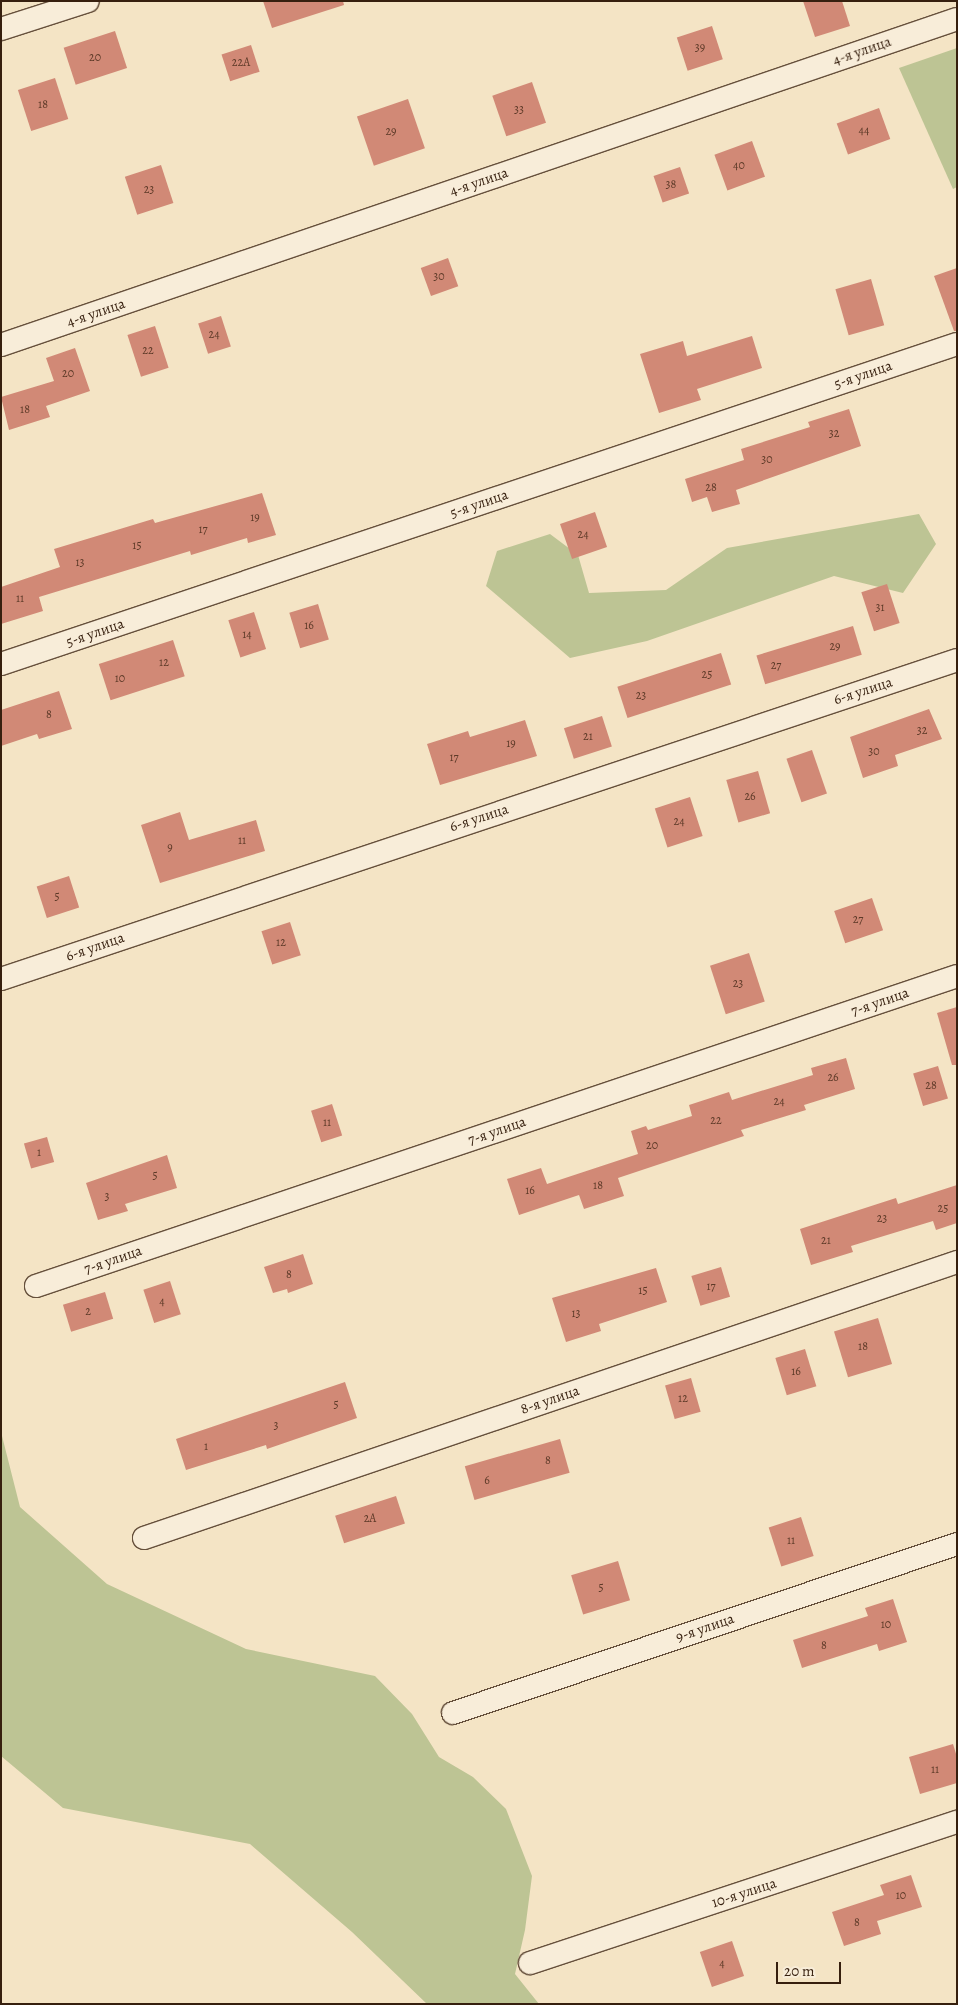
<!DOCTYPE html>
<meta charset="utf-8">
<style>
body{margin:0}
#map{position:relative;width:958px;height:2005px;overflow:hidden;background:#f4e4c5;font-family:Alegreya,serif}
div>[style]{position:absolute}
.green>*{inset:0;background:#bdc494}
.building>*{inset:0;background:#d18976;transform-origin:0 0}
.roads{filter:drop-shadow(1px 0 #66503c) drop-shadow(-1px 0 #66503c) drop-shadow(0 1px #66503c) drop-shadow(0 -1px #66503c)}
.minor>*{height:22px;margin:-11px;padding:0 11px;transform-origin:11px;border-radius:11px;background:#f8edd9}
span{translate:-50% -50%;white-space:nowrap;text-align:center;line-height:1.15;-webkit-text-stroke:4px #f8edd9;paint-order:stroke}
.number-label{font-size:12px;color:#5d3a28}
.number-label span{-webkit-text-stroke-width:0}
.street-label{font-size:15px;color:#361f0e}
.frame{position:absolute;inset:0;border:2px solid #361f0e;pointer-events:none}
.scale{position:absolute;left:776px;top:1962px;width:65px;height:22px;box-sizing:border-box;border:2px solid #361f0e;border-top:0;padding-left:6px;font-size:15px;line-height:18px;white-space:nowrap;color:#361f0e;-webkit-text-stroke:4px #f8edd9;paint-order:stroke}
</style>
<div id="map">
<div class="green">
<i style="clip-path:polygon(957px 48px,957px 187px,953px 189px,899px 68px)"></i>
<i style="clip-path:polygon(919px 514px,936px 544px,903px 593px,834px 576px,647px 641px,570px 658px,486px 586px,497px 551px,550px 534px,578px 555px,589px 593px,666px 590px,727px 548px)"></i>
<i style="clip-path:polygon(1px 1432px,20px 1507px,107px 1584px,246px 1649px,375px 1676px,412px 1714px,439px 1757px,473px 1777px,506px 1809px,532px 1876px,525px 1930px,515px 1974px,539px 2004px,427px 2004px,352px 1932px,250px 1844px,63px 1808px,1px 1756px)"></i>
</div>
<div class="building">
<i style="clip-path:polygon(263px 1px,343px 1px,344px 5px,272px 28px)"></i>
<i style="clip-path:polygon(803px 1px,842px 1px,850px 26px,815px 37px)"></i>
<i style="left:712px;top:26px;width:35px;height:37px;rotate:72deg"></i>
<i style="left:115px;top:31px;width:39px;height:54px;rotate:72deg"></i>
<i style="left:251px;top:45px;width:28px;height:31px;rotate:72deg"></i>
<i style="left:55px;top:78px;width:43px;height:39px;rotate:72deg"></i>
<i style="left:532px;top:82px;width:43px;height:42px;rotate:71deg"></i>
<i style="left:408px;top:99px;width:52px;height:54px;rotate:71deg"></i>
<i style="left:879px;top:108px;width:33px;height:45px;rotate:70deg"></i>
<i style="left:752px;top:141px;width:38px;height:40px;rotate:70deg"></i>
<i style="left:161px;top:165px;width:40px;height:38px;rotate:72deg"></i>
<i style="left:680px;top:167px;width:28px;height:28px;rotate:71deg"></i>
<i style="left:448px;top:258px;width:30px;height:29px;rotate:70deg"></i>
<i style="clip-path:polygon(957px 268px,957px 331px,954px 331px,934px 276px)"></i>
<i style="left:871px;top:279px;width:48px;height:37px;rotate:74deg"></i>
<i style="left:221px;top:316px;width:32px;height:24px;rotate:72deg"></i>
<i style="left:155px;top:326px;width:44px;height:29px;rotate:72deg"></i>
<i style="clip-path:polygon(752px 336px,762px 368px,697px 389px,701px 400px,659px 413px,640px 354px,683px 341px,687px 356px)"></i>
<i style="clip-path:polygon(75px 348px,90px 391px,46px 406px,50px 417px,9px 430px,1px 397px,54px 381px,46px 358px)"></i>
<i style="clip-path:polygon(849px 409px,861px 446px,736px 490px,740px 504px,712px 512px,707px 497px,692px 502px,685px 479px,744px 460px,741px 449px,810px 427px,808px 422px)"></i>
<i style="clip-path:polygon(262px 493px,276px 535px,248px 543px,247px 538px,191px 555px,190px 551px,39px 597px,43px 611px,1px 624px,1px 587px,60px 567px,54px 549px,153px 519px,155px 523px)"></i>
<i style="left:595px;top:512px;width:37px;height:37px;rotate:71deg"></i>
<i style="left:887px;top:584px;width:41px;height:27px;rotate:72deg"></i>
<i style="left:318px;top:604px;width:37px;height:30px;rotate:73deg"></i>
<i style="left:254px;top:612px;width:39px;height:27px;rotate:72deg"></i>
<i style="left:853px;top:626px;width:30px;height:101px;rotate:73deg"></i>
<i style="left:173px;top:640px;width:38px;height:78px;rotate:72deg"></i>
<i style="left:721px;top:653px;width:33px;height:109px;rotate:72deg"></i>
<i style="clip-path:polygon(59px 691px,72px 729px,39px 739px,37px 734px,1px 746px,1px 710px)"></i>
<i style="clip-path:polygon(929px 709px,942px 739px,895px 755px,898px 766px,863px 778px,850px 737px)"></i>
<i style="left:602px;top:716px;width:32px;height:40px;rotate:72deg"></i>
<i style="clip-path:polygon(525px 720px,537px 756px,440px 785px,427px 744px,468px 731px,470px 737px)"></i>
<i style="left:812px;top:750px;width:46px;height:27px;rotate:71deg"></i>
<i style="left:758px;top:771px;width:44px;height:33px;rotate:74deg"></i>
<i style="left:690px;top:797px;width:41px;height:37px;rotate:72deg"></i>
<i style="clip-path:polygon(180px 812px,189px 840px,256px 820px,265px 851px,160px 883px,141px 825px)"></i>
<i style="left:69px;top:876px;width:33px;height:34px;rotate:72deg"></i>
<i style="left:872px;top:898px;width:34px;height:40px;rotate:71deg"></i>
<i style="left:290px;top:922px;width:35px;height:30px;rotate:72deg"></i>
<i style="left:749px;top:953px;width:51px;height:41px;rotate:72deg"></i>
<i style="clip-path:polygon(957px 1007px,957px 1065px,952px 1065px,937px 1013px)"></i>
<i style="clip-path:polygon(846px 1058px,855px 1089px,804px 1105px,806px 1110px,741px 1130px,744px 1136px,618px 1178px,624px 1196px,584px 1209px,579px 1195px,519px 1215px,507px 1179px,541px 1168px,547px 1184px,638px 1154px,631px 1131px,646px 1126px,648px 1130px,692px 1116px,689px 1105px,729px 1092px,732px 1100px,813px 1075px,811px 1068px)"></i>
<i style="left:938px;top:1066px;width:34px;height:26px;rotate:73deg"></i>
<i style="left:332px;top:1104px;width:33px;height:22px;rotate:72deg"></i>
<i style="left:47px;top:1137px;width:26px;height:24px;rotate:74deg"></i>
<i style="clip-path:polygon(167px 1155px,177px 1188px,125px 1204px,128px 1211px,98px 1220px,86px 1183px)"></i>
<i style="clip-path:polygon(957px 1185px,957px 1223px,936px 1230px,933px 1221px,851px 1246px,853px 1252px,811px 1265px,800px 1229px,896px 1198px,898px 1204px)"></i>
<i style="clip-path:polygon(303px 1254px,313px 1284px,288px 1293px,287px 1289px,273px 1293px,264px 1267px)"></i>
<i style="left:721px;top:1267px;width:31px;height:31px;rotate:73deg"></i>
<i style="clip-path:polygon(656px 1268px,667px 1302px,599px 1324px,601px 1331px,566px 1342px,552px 1298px)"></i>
<i style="left:170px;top:1281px;width:35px;height:28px;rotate:72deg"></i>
<i style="left:105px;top:1292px;width:28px;height:44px;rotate:73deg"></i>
<i style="left:878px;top:1318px;width:48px;height:46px;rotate:73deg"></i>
<i style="left:805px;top:1349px;width:39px;height:31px;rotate:73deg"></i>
<i style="left:691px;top:1378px;width:35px;height:27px;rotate:74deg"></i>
<i style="clip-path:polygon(345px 1382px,357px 1418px,267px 1449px,266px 1445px,186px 1470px,176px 1439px)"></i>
<i style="left:560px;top:1439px;width:35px;height:99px;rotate:74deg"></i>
<i style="left:396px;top:1496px;width:29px;height:64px;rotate:72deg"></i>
<i style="left:801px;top:1517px;width:41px;height:34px;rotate:72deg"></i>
<i style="left:618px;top:1561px;width:41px;height:49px;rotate:73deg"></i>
<i style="clip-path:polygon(893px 1599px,907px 1642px,879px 1651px,877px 1644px,802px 1668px,793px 1640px,868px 1616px,865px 1608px)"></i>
<i style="clip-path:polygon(953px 1744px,957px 1757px,957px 1783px,920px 1794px,909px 1757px)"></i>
<i style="clip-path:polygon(911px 1875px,922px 1907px,877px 1921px,881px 1934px,844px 1946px,832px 1912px,884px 1895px,880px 1885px)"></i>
<i style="left:732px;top:1941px;width:37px;height:34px;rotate:71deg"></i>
</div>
<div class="roads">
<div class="minor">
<i style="left:1px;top:29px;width:91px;rotate:-17.8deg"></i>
<i style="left:1px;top:345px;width:1010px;rotate:-18.83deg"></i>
<i style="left:1px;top:664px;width:1008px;rotate:-18.51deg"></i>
<i style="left:1px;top:979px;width:1008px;rotate:-18.45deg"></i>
<i style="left:36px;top:1286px;width:972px;rotate:-18.6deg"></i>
<i style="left:144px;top:1538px;width:859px;rotate:-18.75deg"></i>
<i style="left:453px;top:1713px;width:532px;rotate:-18.54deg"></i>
<i style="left:530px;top:1963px;width:450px;rotate:-18.3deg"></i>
</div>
</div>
<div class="number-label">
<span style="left:700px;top:48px">39</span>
<span style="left:95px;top:58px">20</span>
<span style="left:241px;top:63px">22А</span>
<span style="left:43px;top:105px">18</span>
<span style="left:519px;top:110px">33</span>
<span style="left:864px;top:131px">44</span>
<span style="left:391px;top:132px">29</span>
<span style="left:739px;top:166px">40</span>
<span style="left:671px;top:185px">38</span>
<span style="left:149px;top:190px">23</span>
<span style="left:439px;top:277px">30</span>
<span style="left:214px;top:335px">24</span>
<span style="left:148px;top:351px">22</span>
<span style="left:68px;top:374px">20</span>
<span style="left:25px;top:410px">18</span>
<span style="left:834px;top:434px">32</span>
<span style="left:767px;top:460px">30</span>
<span style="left:711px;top:488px">28</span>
<span style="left:255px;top:518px">19</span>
<span style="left:203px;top:530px">17</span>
<span style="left:583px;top:535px">24</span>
<span style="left:137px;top:546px">15</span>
<span style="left:80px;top:563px">13</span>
<span style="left:20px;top:599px">11</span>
<span style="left:880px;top:608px">31</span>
<span style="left:309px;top:626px">16</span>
<span style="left:247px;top:635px">14</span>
<span style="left:835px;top:647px">29</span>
<span style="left:164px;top:663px">12</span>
<span style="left:776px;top:666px">27</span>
<span style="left:707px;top:675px">25</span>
<span style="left:120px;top:679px">10</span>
<span style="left:641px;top:696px">23</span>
<span style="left:49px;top:715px">8</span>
<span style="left:922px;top:731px">32</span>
<span style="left:588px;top:737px">21</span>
<span style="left:511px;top:744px">19</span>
<span style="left:874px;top:752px">30</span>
<span style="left:454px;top:758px">17</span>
<span style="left:750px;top:797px">26</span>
<span style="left:679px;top:822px">24</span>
<span style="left:242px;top:841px">11</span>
<span style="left:170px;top:848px">9</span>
<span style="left:57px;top:897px">5</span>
<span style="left:858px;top:920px">27</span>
<span style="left:281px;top:943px">12</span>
<span style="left:738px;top:984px">23</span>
<span style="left:833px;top:1078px">26</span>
<span style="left:931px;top:1086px">28</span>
<span style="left:779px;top:1102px">24</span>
<span style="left:716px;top:1121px">22</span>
<span style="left:327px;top:1123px">11</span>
<span style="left:652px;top:1146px">20</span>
<span style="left:39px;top:1153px">1</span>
<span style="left:155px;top:1176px">5</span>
<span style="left:598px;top:1186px">18</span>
<span style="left:530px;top:1191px">16</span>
<span style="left:107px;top:1197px">3</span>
<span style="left:943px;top:1209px">25</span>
<span style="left:882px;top:1219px">23</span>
<span style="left:826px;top:1241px">21</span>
<span style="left:289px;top:1275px">8</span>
<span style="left:711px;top:1287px">17</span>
<span style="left:643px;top:1291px">15</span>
<span style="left:162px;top:1302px">4</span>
<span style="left:88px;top:1312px">2</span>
<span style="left:576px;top:1314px">13</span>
<span style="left:863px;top:1347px">18</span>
<span style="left:796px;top:1372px">16</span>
<span style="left:683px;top:1399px">12</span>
<span style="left:336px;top:1405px">5</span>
<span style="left:276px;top:1426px">3</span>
<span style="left:206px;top:1447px">1</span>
<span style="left:548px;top:1461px">8</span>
<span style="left:487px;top:1481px">6</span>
<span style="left:370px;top:1519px">2А</span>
<span style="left:791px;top:1541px">11</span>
<span style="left:601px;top:1588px">5</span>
<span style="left:886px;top:1625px">10</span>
<span style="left:824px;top:1646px">8</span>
<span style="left:935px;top:1770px">11</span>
<span style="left:901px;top:1896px">10</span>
<span style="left:857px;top:1923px">8</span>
<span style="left:722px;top:1964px">4</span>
</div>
<div class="street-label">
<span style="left:862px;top:51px;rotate:-19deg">4-я улица</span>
<span style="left:479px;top:182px;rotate:-19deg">4-я улица</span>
<span style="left:96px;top:313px;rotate:-19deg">4-я улица</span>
<span style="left:863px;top:375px;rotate:-19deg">5-я улица</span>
<span style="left:479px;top:504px;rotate:-19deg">5-я улица</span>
<span style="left:95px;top:633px;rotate:-19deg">5-я улица</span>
<span style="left:863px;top:691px;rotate:-18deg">6-я улица</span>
<span style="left:479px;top:818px;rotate:-18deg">6-я улица</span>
<span style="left:95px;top:947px;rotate:-19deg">6-я улица</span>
<span style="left:880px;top:1002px;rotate:-19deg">7-я улица</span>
<span style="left:497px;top:1131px;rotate:-19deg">7-я улица</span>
<span style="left:113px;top:1260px;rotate:-19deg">7-я улица</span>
<span style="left:550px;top:1400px;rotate:-19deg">8-я улица</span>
<span style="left:705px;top:1628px;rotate:-19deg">9-я улица</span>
<span style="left:744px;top:1893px;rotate:-18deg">10-я улица</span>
</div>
<div class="frame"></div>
<div class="scale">20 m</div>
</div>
